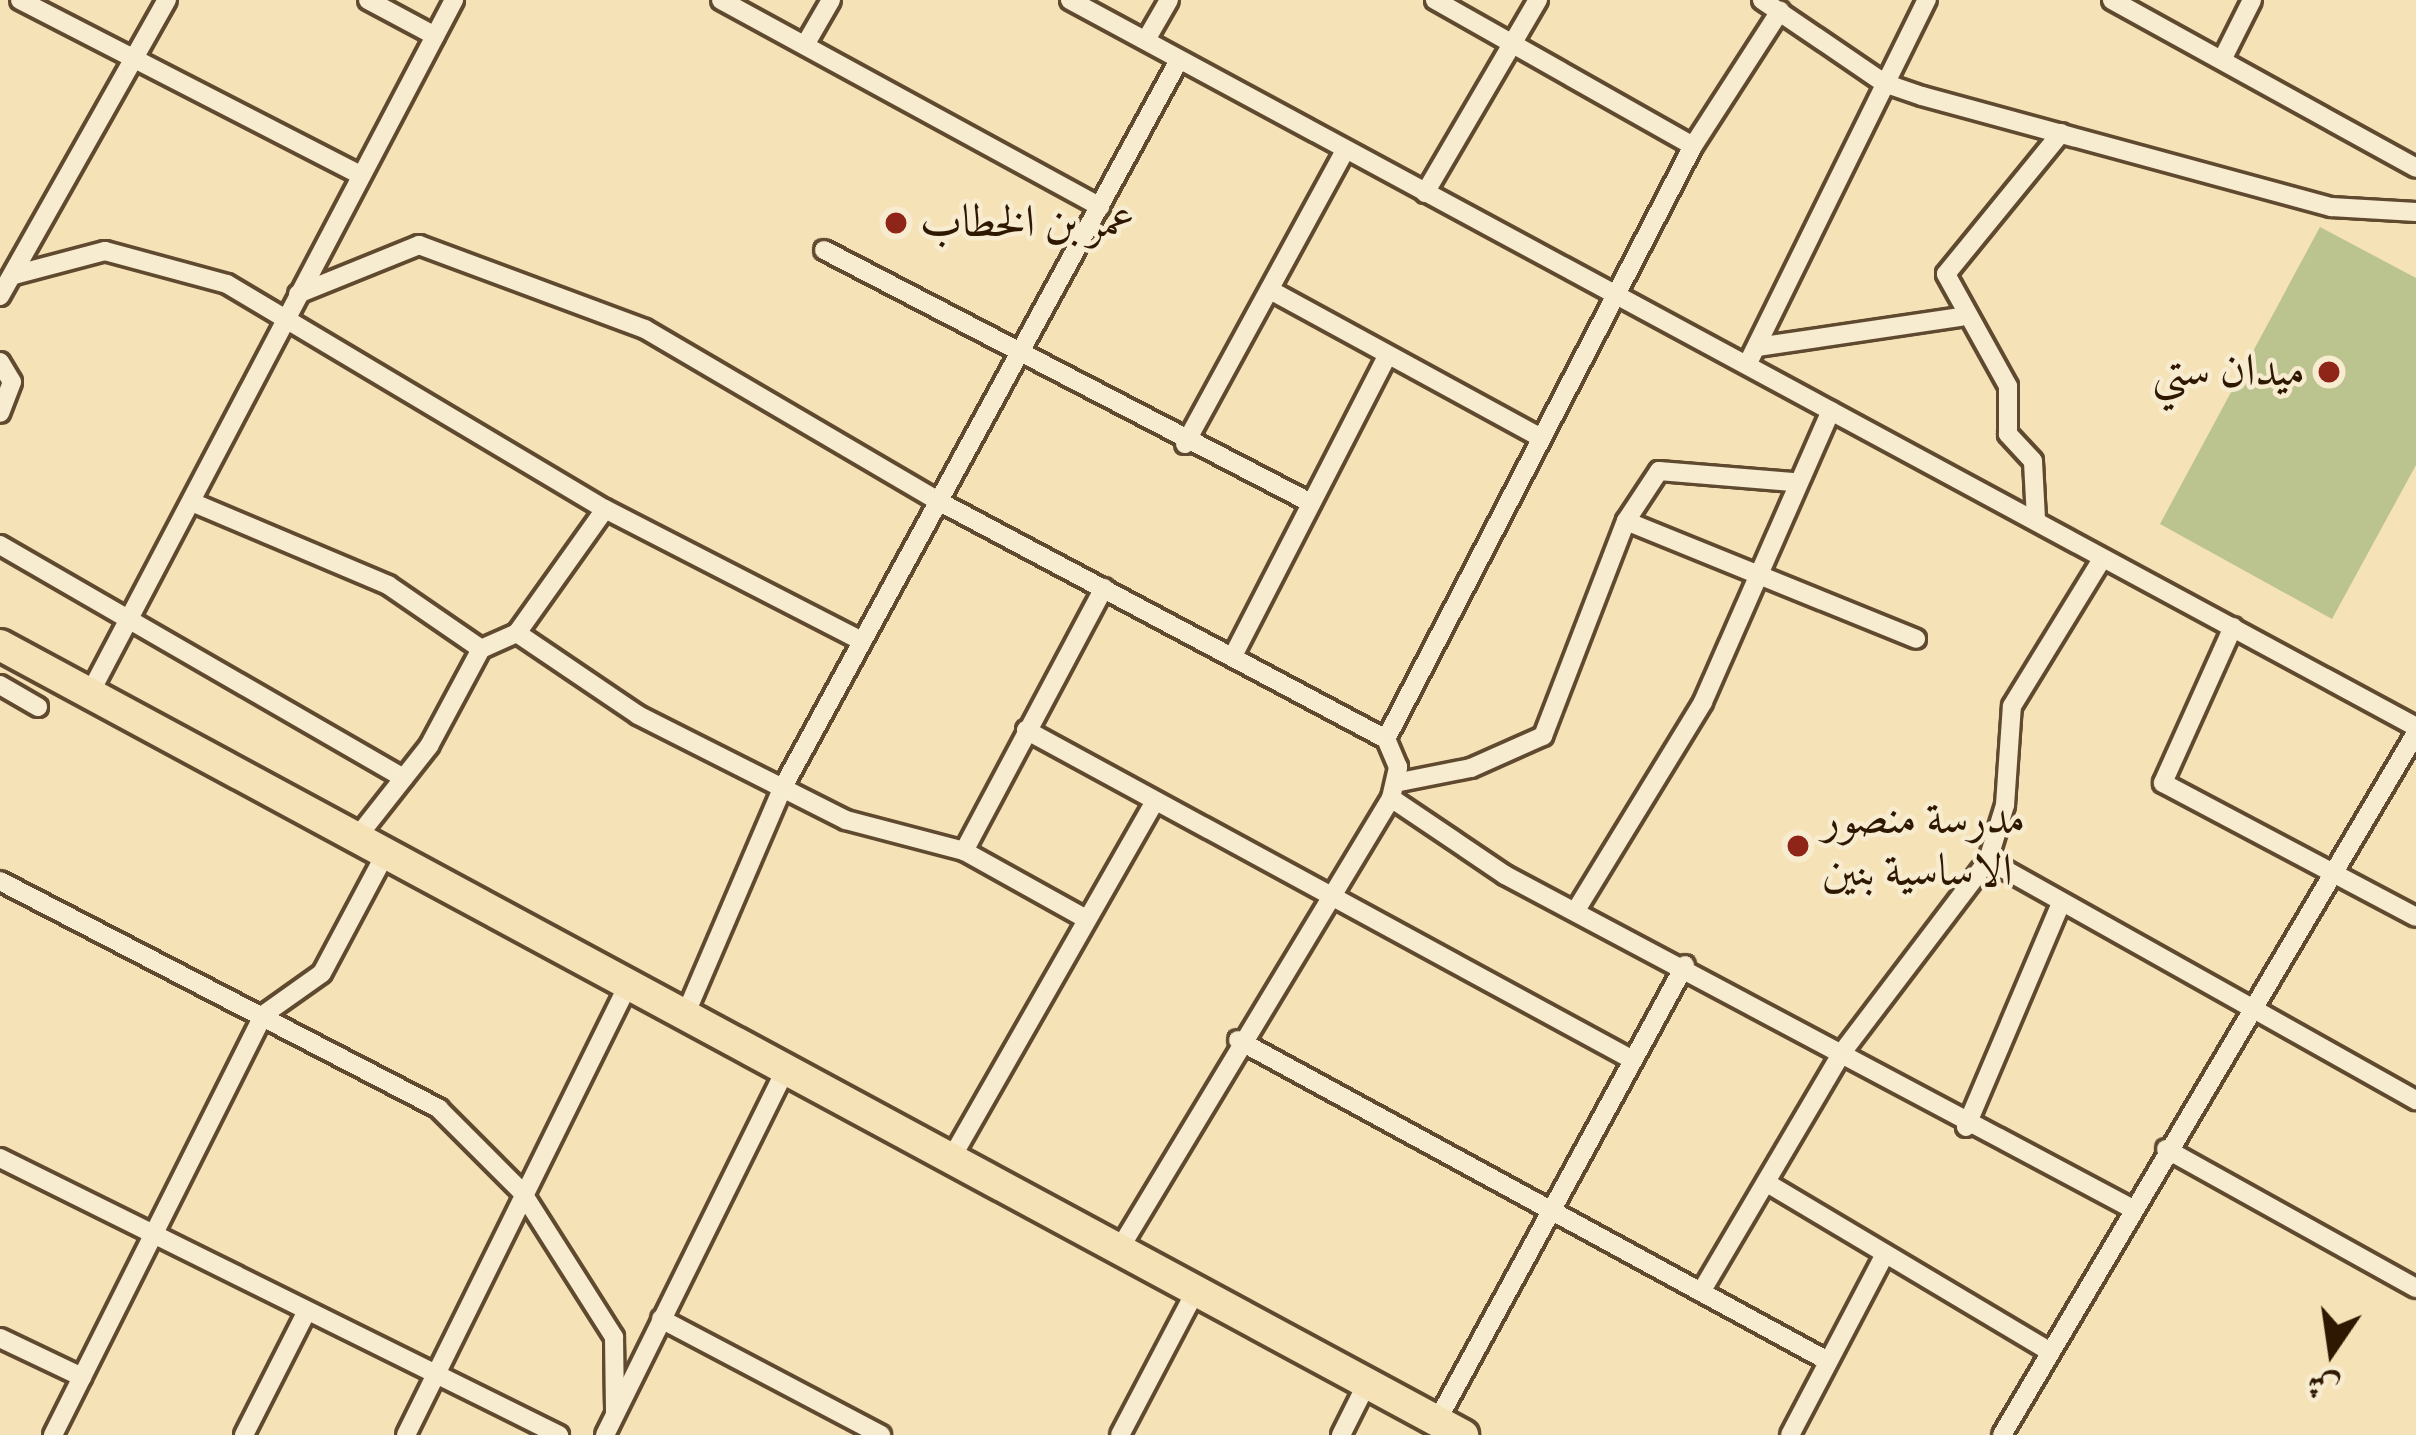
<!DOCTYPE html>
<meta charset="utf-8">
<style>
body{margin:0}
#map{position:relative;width:2416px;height:1435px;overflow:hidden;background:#f5e2b7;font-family:"IM FELL Double Pica",Amiri,serif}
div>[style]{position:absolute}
.green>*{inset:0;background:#bbc38f}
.roads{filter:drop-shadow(3px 0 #604a2f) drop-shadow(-3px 0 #604a2f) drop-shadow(0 3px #604a2f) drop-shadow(0 -3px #604a2f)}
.minor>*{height:18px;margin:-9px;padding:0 9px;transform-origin:9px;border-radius:9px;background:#f8ecd0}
.trunk>*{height:30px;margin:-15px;padding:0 15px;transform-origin:15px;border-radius:15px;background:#f5e2b7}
.dots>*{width:33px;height:33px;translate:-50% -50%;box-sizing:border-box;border:6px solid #f8ecd0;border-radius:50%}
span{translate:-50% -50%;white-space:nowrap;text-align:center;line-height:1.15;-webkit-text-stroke:9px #f8ecd0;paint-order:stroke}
.poi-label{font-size:45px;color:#2f1802}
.left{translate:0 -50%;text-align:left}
.right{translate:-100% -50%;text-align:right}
.north{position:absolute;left:2272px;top:1291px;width:120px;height:120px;-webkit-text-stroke:9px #f8ecd0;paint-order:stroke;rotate:193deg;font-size:33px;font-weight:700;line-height:48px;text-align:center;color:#2f1802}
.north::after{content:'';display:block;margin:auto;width:42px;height:54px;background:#2f1802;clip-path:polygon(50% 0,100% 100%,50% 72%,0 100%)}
</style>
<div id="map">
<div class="green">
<i style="clip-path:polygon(2320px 227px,2416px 278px,2416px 465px,2332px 619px,2160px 524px)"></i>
</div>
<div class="roads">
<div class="minor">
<i style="left:20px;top:0;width:380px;rotate:27.2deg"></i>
<i style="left:368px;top:0;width:76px;rotate:28.2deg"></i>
<i style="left:721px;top:0;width:432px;rotate:28.6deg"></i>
<i style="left:1070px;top:0;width:1530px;rotate:28.37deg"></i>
<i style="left:1435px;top:0;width:296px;rotate:29.5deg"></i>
<i style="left:1762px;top:0;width:148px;rotate:34.2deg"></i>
<i style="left:1884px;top:83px;width:40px;rotate:18.9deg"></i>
<i style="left:1922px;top:96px;width:424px;rotate:15.2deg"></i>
<i style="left:2331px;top:207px;width:85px;rotate:3.4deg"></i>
<i style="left:2112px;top:0;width:347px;rotate:28.9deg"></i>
<i style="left:1146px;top:40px;width:46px;rotate:-60.1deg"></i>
<i style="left:805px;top:45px;width:52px;rotate:-60deg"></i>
<i style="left:2223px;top:58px;width:65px;rotate:-63.4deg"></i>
<i style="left:1425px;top:193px;width:224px;rotate:-59.7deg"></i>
<i style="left:824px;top:250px;width:549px;rotate:27.45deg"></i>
<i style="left:14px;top:275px;width:94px;rotate:-14.8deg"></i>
<i style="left:105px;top:251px;width:126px;rotate:15.1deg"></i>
<i style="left:227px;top:284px;width:440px;rotate:30.8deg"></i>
<i style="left:1270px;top:290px;width:305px;rotate:28.6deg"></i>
<i style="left:298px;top:294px;width:131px;rotate:-22deg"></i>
<i style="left:419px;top:245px;width:241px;rotate:20.4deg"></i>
<i style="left:645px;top:329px;width:342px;rotate:30.4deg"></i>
<i style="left:940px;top:502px;width:505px;rotate:27.99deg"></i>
<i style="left:0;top:296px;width:340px;rotate:-60.6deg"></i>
<i style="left:1757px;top:347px;width:206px;rotate:-8.4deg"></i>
<i style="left:0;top:362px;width:23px;rotate:59deg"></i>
<i style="left:12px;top:382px;width:33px;rotate:111deg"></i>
<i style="left:1748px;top:363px;width:405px;rotate:-63.8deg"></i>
<i style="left:1185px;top:444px;width:335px;rotate:-61.4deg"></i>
<i style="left:194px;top:503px;width:211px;rotate:22.9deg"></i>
<i style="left:388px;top:585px;width:113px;rotate:34.5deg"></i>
<i style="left:2036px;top:519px;width:58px;rotate:-93deg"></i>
<i style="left:2033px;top:461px;width:37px;rotate:-133deg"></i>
<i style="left:2008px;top:434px;width:48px;rotate:-90deg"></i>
<i style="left:2008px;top:386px;width:128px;rotate:-119deg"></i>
<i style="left:1946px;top:274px;width:182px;rotate:-50.8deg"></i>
<i style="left:1626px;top:521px;width:313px;rotate:22.1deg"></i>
<i style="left:0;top:545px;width:466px;rotate:30deg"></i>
<i style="left:2233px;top:627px;width:171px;rotate:114.2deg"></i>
<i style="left:2163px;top:783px;width:286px;rotate:27.9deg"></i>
<i style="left:517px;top:633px;width:146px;rotate:34.1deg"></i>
<i style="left:638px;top:715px;width:233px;rotate:26.8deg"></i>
<i style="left:846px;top:820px;width:122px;rotate:14.7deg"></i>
<i style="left:964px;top:851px;width:134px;rotate:29.1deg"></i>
<i style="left:1235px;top:652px;width:333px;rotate:-62.8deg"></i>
<i style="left:0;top:685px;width:44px;rotate:30.1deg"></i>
<i style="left:90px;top:693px;width:783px;rotate:-62.29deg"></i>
<i style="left:1026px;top:730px;width:689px;rotate:28.54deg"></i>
<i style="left:1400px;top:782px;width:72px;rotate:-11.2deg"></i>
<i style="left:1471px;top:768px;width:79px;rotate:-24deg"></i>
<i style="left:1543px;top:736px;width:230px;rotate:-68.9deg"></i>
<i style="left:1626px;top:521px;width:60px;rotate:-56.6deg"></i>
<i style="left:1659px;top:471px;width:134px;rotate:4.7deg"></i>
<i style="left:1391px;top:798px;width:138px;rotate:34deg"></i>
<i style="left:1505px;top:875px;width:709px;rotate:28.01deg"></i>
<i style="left:358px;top:836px;width:115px;rotate:-51.7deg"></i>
<i style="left:429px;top:746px;width:110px;rotate:-61.8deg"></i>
<i style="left:481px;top:649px;width:39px;rotate:-24deg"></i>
<i style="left:517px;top:633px;width:152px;rotate:-54.6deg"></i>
<i style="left:605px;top:509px;width:287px;rotate:27.2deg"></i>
<i style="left:964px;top:851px;width:298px;rotate:-62deg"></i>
<i style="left:1988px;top:860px;width:491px;rotate:29.3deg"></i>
<i style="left:0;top:881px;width:495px;rotate:27.4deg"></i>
<i style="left:439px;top:1109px;width:117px;rotate:45deg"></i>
<i style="left:522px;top:1192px;width:172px;rotate:57.6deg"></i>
<i style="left:614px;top:1337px;width:76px;rotate:89.2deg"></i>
<i style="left:1578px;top:907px;width:240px;rotate:-58.6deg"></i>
<i style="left:1703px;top:702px;width:318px;rotate:-66.3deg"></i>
<i style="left:686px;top:1013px;width:246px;rotate:-66.8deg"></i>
<i style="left:783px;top:787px;width:828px;rotate:-61.42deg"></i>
<i style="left:1238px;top:1040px;width:669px;rotate:28.56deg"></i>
<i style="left:1966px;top:1127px;width:243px;rotate:-67deg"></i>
<i style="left:2166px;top:1149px;width:286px;rotate:29.1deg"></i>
<i style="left:952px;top:1157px;width:408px;rotate:-60.3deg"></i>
<i style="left:0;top:1158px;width:624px;rotate:26.36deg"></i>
<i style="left:1767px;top:1183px;width:328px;rotate:30.8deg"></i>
<i style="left:1120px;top:1248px;width:525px;rotate:-58.94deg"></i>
<i style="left:1391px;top:798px;width:32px;rotate:-77deg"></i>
<i style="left:1398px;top:767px;width:30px;rotate:-113deg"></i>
<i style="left:1386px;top:739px;width:668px;rotate:-62.63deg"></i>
<i style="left:1693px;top:146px;width:161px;rotate:-57.2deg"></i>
<i style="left:1701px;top:1292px;width:276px;rotate:-59.5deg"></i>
<i style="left:1841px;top:1054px;width:243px;rotate:-52.8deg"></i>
<i style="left:1988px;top:860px;width:58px;rotate:-72.8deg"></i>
<i style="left:2005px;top:805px;width:99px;rotate:-86deg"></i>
<i style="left:2012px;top:706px;width:172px;rotate:-58.5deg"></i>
<i style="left:661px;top:1319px;width:249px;rotate:27.8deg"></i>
<i style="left:0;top:1338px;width:91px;rotate:25.4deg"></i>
<i style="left:1437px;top:1421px;width:519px;rotate:-61.46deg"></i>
<i style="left:53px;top:1435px;width:470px;rotate:-63.4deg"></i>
<i style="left:263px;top:1015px;width:72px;rotate:-35.4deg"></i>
<i style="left:322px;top:973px;width:138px;rotate:-62deg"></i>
<i style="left:244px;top:1435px;width:139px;rotate:-63.1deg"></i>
<i style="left:406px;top:1435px;width:504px;rotate:-63.74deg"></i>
<i style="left:605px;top:1435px;width:411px;rotate:-63.7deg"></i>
<i style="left:1120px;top:1435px;width:164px;rotate:-62.3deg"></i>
<i style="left:1341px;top:1435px;width:58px;rotate:-63.4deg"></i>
<i style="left:1790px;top:1435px;width:204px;rotate:-62.3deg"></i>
<i style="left:2002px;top:1435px;width:815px;rotate:-59.47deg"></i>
</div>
<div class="trunk">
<i style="left:0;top:645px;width:1663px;rotate:28.37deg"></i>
</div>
</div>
<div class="dots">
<i style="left:896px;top:223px;background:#8f2418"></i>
<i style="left:2329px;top:372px;background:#8f2418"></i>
<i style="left:1798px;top:846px;background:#8f2418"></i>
</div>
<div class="poi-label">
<span class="left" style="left:920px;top:223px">عمر بن الخطاب</span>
<span class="right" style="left:2305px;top:372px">ميدان ستي</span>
<span class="left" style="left:1822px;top:846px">مدرسة منصور<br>الاساسية بنين</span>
</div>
<div class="north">ش</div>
</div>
